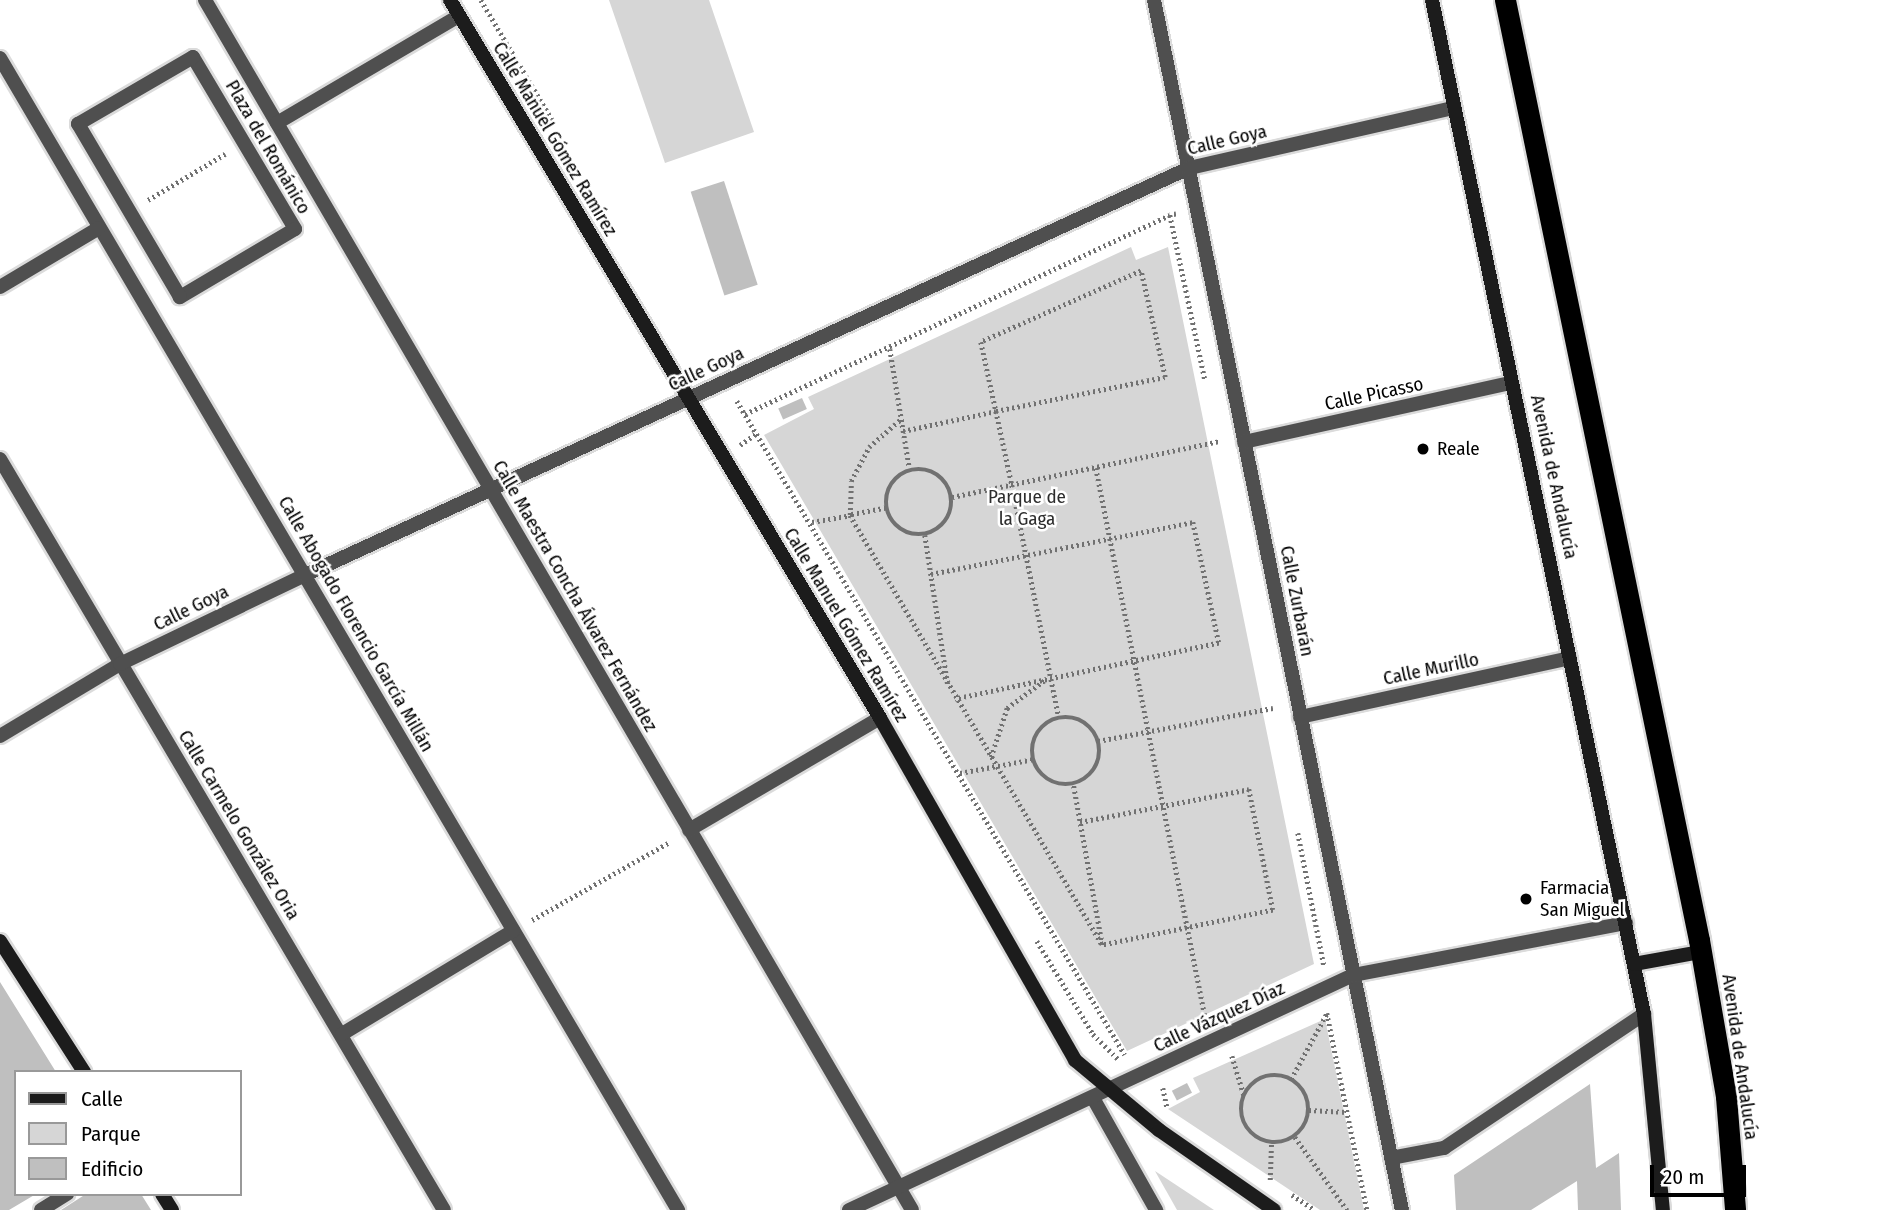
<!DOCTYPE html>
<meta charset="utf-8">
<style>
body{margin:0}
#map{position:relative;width:1892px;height:1210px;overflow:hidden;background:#fff;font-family:"Fira Sans Condensed",sans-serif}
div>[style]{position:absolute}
.green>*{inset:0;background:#d6d6d6}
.building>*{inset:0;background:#bfbfbf;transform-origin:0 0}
.path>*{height:4.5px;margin-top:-2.25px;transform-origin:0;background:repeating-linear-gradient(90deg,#717171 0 2px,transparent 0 5.5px)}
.path>.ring{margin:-2.25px;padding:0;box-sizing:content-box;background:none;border:4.5px solid #717171;border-radius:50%}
.roads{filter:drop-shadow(2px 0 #dbdbdb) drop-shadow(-2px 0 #dbdbdb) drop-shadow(0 2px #dbdbdb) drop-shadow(0 -2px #dbdbdb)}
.lane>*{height:14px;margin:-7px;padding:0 7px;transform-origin:7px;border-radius:7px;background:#4f4f4f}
.street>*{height:14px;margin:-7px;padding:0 7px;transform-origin:7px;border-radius:7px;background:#4f4f4f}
.secondary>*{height:14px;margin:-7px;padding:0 7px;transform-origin:7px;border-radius:7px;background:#1c1c1c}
.highway>*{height:21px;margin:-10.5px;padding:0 10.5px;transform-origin:10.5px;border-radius:10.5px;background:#000}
.dots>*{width:19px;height:19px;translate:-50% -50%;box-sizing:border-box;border:4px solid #fff;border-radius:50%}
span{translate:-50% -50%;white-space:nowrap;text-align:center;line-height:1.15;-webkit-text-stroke:5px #fff;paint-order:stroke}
.street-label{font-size:19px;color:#000}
.poi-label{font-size:19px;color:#000}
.left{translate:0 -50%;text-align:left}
.park-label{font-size:19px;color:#2d2d2d}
.legend{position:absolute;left:14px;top:1070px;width:228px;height:126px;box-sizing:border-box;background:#fff;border:2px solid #999;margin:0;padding:9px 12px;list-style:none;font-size:21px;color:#000}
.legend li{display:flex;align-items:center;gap:14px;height:35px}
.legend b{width:35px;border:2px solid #999}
.scale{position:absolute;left:1650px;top:1165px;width:96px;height:32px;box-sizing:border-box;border:4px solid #000;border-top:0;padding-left:9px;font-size:21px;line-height:24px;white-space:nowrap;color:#000;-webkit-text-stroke:5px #fff;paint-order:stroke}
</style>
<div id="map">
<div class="green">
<i style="clip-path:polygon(609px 0,709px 0,754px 132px,665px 163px)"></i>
<i style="clip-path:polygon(1131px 247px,1136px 260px,1168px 247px,1314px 964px,1127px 1051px,764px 435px,814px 409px,808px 397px)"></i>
<i style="clip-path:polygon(1325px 1019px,1364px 1210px,1320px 1210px,1168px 1109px,1200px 1092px,1193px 1078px)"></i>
<i style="clip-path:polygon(1155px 1171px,1214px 1210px,1177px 1210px)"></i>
</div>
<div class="building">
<i style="left:724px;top:181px;width:109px;height:35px;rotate:72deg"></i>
<i style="left:802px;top:398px;width:12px;height:26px;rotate:66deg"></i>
<i style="clip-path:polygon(0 982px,56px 1072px,16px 1072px,16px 1194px,36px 1194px,9px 1210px,0 1210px)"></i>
<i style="left:1187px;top:1083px;width:11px;height:17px;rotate:63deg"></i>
<i style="clip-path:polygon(1590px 1084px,1596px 1168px,1619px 1153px,1621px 1210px,1578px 1210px,1577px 1181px,1531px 1210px,1456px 1210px,1454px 1175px)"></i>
<i style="clip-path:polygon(86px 1194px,141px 1194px,151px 1210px,61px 1210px)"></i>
</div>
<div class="path">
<i style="left:481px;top:0;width:143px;rotate:59.3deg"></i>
<i style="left:148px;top:200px;width:90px;rotate:-30.9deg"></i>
<i style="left:1176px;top:214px;width:6px;rotate:171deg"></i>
<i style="left:1170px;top:215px;width:168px;rotate:78deg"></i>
<i style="left:890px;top:349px;width:124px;rotate:80.7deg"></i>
<i style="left:737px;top:401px;width:760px;rotate:59.32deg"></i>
<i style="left:745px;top:414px;width:469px;rotate:-25.1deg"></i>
<i style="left:903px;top:431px;width:95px;rotate:-12.1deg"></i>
<i style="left:996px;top:411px;width:172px;rotate:-11.4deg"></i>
<i style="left:1165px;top:377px;width:109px;rotate:-102.8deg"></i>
<i style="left:1141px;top:271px;width:175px;rotate:156.1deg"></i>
<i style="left:981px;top:342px;width:71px;rotate:77.7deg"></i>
<i style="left:996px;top:411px;width:76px;rotate:77.8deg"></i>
<i style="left:1012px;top:485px;width:238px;rotate:78.6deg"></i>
<i style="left:740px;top:445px;width:21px;rotate:-35deg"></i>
<i style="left:1096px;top:468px;width:564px;rotate:78.75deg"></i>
<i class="ring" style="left:886px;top:469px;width:61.5px;height:61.5px"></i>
<i style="left:952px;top:497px;width:273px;rotate:-11.8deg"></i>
<i style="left:886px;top:508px;width:37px;rotate:169deg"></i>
<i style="left:850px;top:515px;width:34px;rotate:-88deg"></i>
<i style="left:851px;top:481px;width:38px;rotate:-62deg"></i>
<i style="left:869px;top:447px;width:43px;rotate:-41.2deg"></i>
<i style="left:812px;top:522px;width:39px;rotate:-10deg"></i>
<i style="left:850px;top:515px;width:498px;rotate:59.6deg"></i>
<i style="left:1102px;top:945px;width:164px;rotate:-100.2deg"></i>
<i style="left:925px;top:535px;width:152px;rotate:81.3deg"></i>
<i style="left:931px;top:574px;width:267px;rotate:-11.2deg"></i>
<i style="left:1193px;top:522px;width:124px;rotate:77.9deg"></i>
<i style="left:1219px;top:643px;width:270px;rotate:168deg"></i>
<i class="ring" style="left:1032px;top:717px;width:63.5px;height:63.5px"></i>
<i style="left:1098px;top:741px;width:178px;rotate:-10.7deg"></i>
<i style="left:991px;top:757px;width:52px;rotate:-71.9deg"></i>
<i style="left:1007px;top:708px;width:47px;rotate:-36.4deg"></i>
<i style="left:960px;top:773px;width:75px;rotate:-10.7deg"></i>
<i style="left:1080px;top:822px;width:172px;rotate:-11deg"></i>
<i style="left:1249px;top:789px;width:123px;rotate:78.8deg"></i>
<i style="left:1273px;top:910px;width:175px;rotate:168.4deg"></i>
<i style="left:1298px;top:833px;width:135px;rotate:78.9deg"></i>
<i style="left:532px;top:920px;width:159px;rotate:-29.5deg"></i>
<i style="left:1037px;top:941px;width:109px;rotate:58.9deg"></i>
<i style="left:1093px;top:1034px;width:37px;rotate:45deg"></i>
<i style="left:1327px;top:1013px;width:201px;rotate:78.5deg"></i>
<i style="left:1232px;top:1056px;width:41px;rotate:72.9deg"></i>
<i class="ring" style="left:1241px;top:1075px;width:63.5px;height:63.5px"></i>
<i style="left:1291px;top:1079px;width:75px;rotate:-61.4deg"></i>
<i style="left:1163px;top:1088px;width:19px;rotate:78deg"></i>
<i style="left:1309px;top:1110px;width:38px;rotate:3deg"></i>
<i style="left:1295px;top:1137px;width:90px;rotate:54.5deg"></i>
<i style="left:1270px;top:1180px;width:37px;rotate:-88deg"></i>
<i style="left:1292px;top:1195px;width:27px;rotate:33deg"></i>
</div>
<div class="roads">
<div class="lane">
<i style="left:1391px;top:1158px;width:54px;rotate:-10.7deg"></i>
<i style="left:1444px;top:1148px;width:241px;rotate:-33.8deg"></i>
</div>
<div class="street">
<i style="left:205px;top:0;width:1401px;rotate:59.7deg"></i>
<i style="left:1154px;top:0;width:1235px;rotate:78.42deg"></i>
<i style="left:193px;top:57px;width:200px;rotate:59.3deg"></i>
<i style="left:295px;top:229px;width:134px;rotate:149.4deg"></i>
<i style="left:180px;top:297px;width:201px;rotate:-120.5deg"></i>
<i style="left:78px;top:124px;width:133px;rotate:-30.2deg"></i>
<i style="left:0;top:58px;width:1337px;rotate:59.52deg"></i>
<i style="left:277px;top:123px;width:211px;rotate:-30.5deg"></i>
<i style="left:0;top:287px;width:115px;rotate:-30.8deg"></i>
<i style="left:1244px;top:442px;width:273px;rotate:-12.5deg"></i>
<i style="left:0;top:459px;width:872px;rotate:59.41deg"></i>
<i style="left:1300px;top:717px;width:276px;rotate:-12.3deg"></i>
<i style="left:0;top:736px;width:140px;rotate:-31deg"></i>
<i style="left:120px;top:664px;width:205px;rotate:-25.7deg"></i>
<i style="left:305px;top:575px;width:973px;rotate:-24.72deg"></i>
<i style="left:1189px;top:168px;width:272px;rotate:-12.8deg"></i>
<i style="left:689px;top:830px;width:221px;rotate:-30.4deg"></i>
<i style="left:342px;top:1034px;width:200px;rotate:-31.1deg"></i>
<i style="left:1093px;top:1098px;width:129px;rotate:60.6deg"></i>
<i style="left:41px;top:1210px;width:31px;rotate:-32deg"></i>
<i style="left:849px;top:1210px;width:556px;rotate:-25deg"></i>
<i style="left:1353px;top:975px;width:278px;rotate:-10.8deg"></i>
</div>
<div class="secondary">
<i style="left:450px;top:0;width:837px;rotate:59.08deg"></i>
<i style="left:880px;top:718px;width:394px;rotate:60.3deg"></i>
<i style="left:1075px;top:1060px;width:109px;rotate:39.8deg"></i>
<i style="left:1159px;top:1130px;width:140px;rotate:34.8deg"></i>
<i style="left:1432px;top:0;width:1036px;rotate:78.19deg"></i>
<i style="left:1644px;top:1014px;width:197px;rotate:84.5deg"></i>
<i style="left:0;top:941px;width:156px;rotate:57.3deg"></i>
<i style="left:1634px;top:964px;width:68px;rotate:-10.2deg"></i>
<i style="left:162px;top:1194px;width:19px;rotate:58deg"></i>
</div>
<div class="highway">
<i style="left:1505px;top:0;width:960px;rotate:78.34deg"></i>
<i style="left:1699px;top:940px;width:159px;rotate:80.2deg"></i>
<i style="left:1726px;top:1097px;width:113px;rotate:85.4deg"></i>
</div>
</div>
<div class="dots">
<i style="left:1423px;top:449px;background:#000"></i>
<i style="left:1526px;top:899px;background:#000"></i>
</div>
<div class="street-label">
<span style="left:555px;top:139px;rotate:59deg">Calle Manuel Gómez Ramírez</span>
<span style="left:1227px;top:140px;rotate:-13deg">Calle Goya</span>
<span style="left:268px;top:147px;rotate:60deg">Plaza del Románico</span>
<span style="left:706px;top:369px;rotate:-25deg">Calle Goya</span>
<span style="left:1374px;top:394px;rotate:-12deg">Calle Picasso</span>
<span style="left:1554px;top:477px;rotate:78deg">Avenida de Andalucía</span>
<span style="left:575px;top:596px;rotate:60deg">Calle Maestra Concha Álvarez Fernández</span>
<span style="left:1297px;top:601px;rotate:79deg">Calle Zurbarán</span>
<span style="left:191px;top:608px;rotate:-26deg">Calle Goya</span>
<span style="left:356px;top:624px;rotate:60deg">Calle Abogado Florencio García Millán</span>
<span style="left:846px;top:625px;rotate:59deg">Calle Manuel Gómez Ramírez</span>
<span style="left:1431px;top:669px;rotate:-12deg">Calle Murillo</span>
<span style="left:239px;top:825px;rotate:59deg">Calle Carmelo González Oria</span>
<span style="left:1219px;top:1017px;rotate:-25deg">Calle Vázquez Díaz</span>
<span style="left:1740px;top:1057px;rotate:82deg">Avenida de Andalucía</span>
</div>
<div class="poi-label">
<span class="left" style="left:1437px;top:449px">Reale</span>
<span class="left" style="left:1540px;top:899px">Farmacia<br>San Miguel</span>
</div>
<div class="park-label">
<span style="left:1027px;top:508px">Parque de<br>la Gaga</span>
</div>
<ul class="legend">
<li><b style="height:9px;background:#1c1c1c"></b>Calle</li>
<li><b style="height:19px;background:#d6d6d6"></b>Parque</li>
<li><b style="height:19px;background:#bfbfbf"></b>Edificio</li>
</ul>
<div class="scale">20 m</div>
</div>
